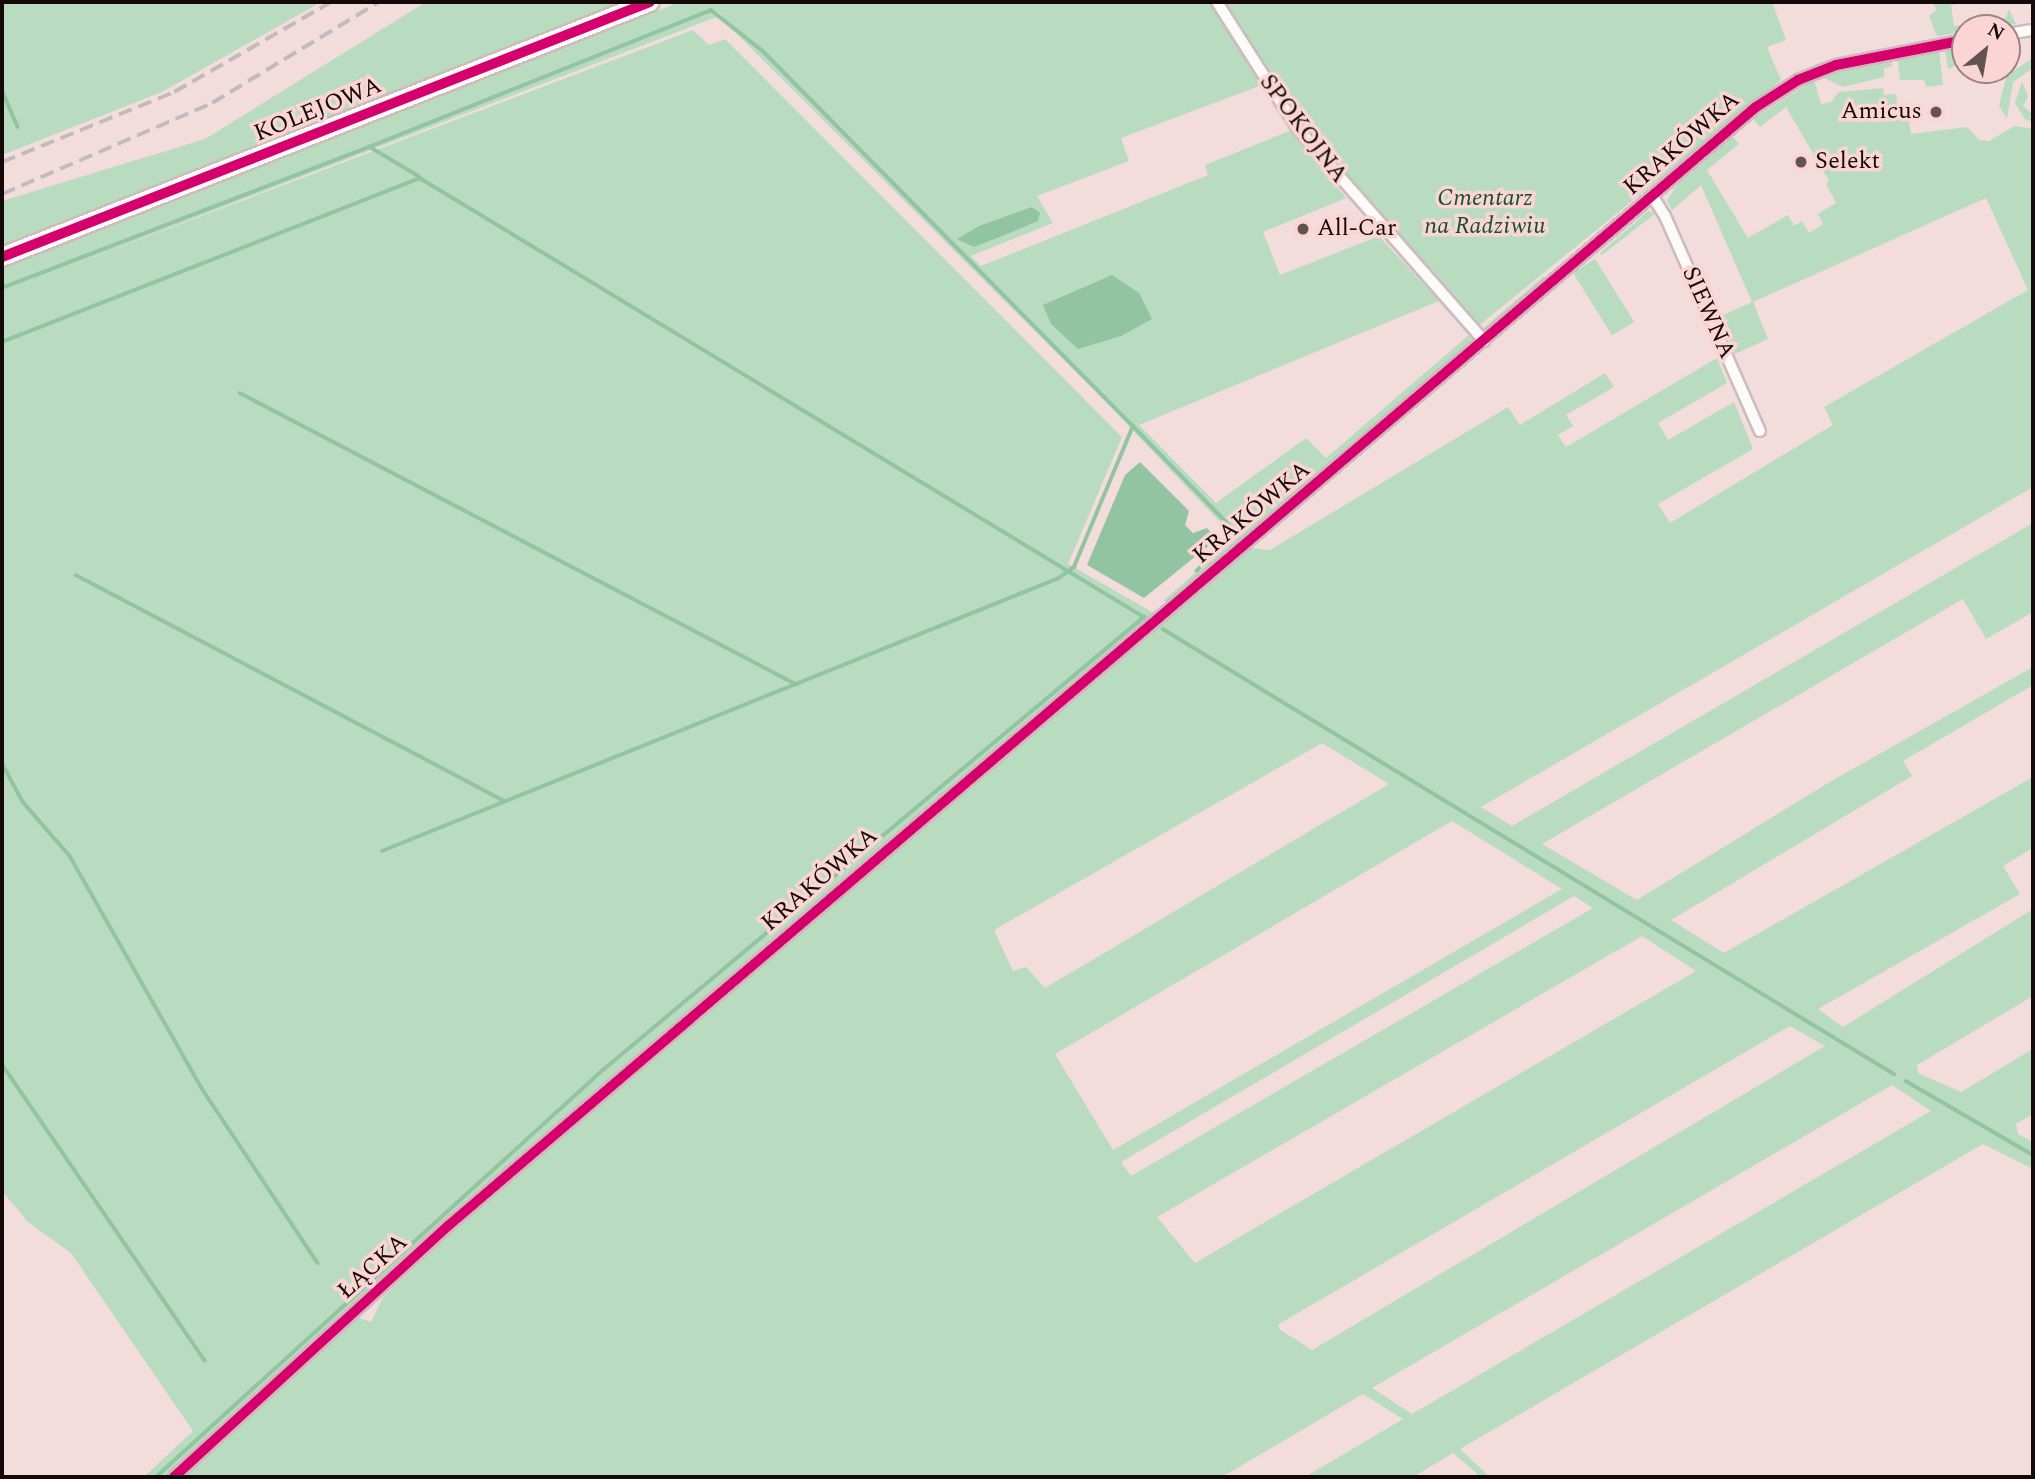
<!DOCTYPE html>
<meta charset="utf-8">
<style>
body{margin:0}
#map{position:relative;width:2035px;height:1479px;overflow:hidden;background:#f2dddc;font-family:Spectral,serif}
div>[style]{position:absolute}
.green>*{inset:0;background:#b9dbbf;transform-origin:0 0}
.water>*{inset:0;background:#92c4a1}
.stream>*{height:3.5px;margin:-1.75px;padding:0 1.75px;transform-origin:1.75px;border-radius:1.75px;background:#92c4a1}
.roads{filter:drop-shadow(2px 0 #ccbcbc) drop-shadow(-2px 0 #ccbcbc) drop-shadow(0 2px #ccbcbc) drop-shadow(0 -2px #ccbcbc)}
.minor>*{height:10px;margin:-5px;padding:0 5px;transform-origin:5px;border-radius:5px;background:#fdfafa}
.primary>*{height:18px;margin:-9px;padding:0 9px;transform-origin:9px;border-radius:9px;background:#fdfafa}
.rail>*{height:3.5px;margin-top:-1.75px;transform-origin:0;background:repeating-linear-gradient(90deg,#c1bbbb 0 14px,transparent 0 21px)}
.cycleway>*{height:10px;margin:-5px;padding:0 5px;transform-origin:5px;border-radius:5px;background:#d6006c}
.dots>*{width:19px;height:19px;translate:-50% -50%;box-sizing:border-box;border:4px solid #fad5d4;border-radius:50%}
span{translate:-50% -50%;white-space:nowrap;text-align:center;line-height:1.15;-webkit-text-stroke:7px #fad5d4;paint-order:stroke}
.street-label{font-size:24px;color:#140808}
.poi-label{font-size:24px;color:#140808}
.right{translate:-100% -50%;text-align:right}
.left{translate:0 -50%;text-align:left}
.park-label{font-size:24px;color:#12502f;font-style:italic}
.frame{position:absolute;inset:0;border:4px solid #140808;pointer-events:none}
.north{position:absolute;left:1951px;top:14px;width:70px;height:70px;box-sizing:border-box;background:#fad5d4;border:2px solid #9e8382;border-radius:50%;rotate:30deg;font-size:19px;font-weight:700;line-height:28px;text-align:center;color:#140808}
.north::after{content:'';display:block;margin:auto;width:24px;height:32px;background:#625352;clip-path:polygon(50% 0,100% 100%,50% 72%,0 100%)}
</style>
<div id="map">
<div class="green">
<i style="clip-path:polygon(2px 2px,321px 2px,162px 92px,2px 155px)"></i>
<i style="clip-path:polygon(426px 2px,623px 2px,2px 245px,2px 201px,205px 139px)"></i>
<i style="clip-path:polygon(680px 2px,1214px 2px,1262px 85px,1121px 138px,1129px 161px,1037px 196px,1053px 223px,971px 256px,981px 266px,1208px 175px,1205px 165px,1292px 130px,1346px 198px,1263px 232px,1280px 275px,1379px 236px,1439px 301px,1139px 425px,1216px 503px,1306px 438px,1326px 458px,1469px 335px,1472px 341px,1173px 602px,1163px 601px,1235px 538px,1103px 399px,719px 16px,62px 269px,693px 30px,709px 45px,725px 39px,1122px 437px,1068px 564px,1154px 613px,1153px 619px,512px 1161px,166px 1477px,144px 1477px,193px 1431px,71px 1253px,28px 1222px,2px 1191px,2px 269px)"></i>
<i style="clip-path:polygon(1223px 2px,1772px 2px,1786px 40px,1767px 47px,1781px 80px,1477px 327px,1284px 104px)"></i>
<i style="clip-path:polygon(1932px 2px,1958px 2px,1951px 6px,1954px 26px,2006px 18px,2009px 9px,2016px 24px,1965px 28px,1965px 32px,1937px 36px,1929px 16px,1937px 10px)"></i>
<i style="clip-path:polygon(1965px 46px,1965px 61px,1948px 69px,1945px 49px)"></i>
<i style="clip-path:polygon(1939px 50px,1943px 85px,1926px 87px,1924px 80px,1900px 80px,1897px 56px)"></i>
<i style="clip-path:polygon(1891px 58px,1892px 67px,1884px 68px,1884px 77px,1843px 87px,1822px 77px)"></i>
<i style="clip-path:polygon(2033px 58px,2033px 68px,2013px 82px,2007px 119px,1999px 105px,2007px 75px)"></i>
<i style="clip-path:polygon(evenodd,1814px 80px,1821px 104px,1831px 102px,1839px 92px,1883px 88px,1884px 95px,1896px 94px,1898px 107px,1907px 107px,1911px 134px,1967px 127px,1979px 140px,1989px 141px,2015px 126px,2033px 129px,2033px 487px,1481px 807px,1512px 826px,2033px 523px,2033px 612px,1986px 639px,1963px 599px,1542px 844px,1637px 900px,1828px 783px,2033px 667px,2033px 685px,1903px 761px,1912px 776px,1671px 920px,1724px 953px,2033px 777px,2033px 848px,2003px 866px,2020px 894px,1818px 1009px,1843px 1027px,2033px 909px,2033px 996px,1917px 1065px,1918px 1073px,1961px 1092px,2033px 1049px,2033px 1114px,2016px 1124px,2018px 1134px,2033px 1142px,2033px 1169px,1983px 1144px,1460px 1449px,1490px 1477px,1481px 1477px,1453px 1453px,1413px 1477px,1305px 1477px,1403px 1419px,1363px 1394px,1222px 1477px,183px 1477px,356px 1317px,371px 1322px,383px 1297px,452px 1232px,1251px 548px,1270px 550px,1508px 407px,1520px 425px,1605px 373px,1614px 387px,1566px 415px,1573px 426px,1558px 435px,1566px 447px,1717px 358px,1727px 383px,1658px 423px,1668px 440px,1734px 402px,1753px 449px,1658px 504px,1670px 523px,1833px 425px,1824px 407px,2028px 290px,1986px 198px,1753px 302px,1768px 339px,1735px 354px,1719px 317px,1752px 302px,1701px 185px,1672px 210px,1667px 200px,1678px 184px,1733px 137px,1739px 144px,1707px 170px,1748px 238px,1788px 215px,1794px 226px,1802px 221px,1809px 233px,1823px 224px,1818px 214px,1836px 203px,1826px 184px,1829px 181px,1786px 107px,1760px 127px,1753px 119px,1814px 80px,1322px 743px,1389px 784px,1045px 988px,1026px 967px,1013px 971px,994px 930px,1322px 743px,1814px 80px,1452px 821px,1562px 889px,1113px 1150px,1055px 1054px,1452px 821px,1814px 80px,1574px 896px,1593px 908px,1131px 1176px,1121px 1162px,1574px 896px,1814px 80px,1642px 936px,1696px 971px,1195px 1263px,1157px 1217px,1642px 936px,1814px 80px,1790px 1026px,1825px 1046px,1312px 1350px,1279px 1329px,1279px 1324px,1790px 1026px,1814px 80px,1892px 1085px,1931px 1111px,1412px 1414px,1372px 1388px,1892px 1085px)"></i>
<i style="clip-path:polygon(2022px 81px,2028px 97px,2023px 106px,2033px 114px,2033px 123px,2025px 119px,2015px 103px)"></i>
<i style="clip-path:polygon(1648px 211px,1656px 213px,1602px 255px,1600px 253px)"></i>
<i style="left:1595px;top:259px;width:74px;height:26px;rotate:58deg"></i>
<i style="clip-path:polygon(1544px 276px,1548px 280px,1485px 332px,1480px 331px)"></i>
</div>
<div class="water">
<i style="clip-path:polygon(1032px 207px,1040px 213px,1038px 221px,1007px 234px,974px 247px,957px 239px,979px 226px)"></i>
<i style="clip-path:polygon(1112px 275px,1139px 293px,1152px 319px,1121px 336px,1078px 349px,1051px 324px,1043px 305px)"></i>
<i style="clip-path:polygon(1140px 462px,1189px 511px,1185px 525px,1193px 533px,1207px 528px,1217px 539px,1144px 598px,1087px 565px,1125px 475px)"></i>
</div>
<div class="stream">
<i style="left:2px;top:90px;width:40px;rotate:66.6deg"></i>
<i style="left:419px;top:177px;width:58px;rotate:-149deg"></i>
<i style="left:369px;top:147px;width:368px;rotate:-21.8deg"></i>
<i style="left:711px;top:10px;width:66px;rotate:38.3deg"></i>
<i style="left:763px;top:51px;width:527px;rotate:45.38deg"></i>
<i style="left:2px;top:288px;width:393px;rotate:-21deg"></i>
<i style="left:2px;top:342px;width:449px;rotate:-21.4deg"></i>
<i style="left:420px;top:178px;width:847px;rotate:31.23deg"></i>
<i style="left:240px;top:393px;width:628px;rotate:27.63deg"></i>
<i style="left:76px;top:575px;width:484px;rotate:27.8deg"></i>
<i style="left:1163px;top:629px;width:856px;rotate:31.33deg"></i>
<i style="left:2px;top:763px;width:44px;rotate:61.7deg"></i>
<i style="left:23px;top:802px;width:72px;rotate:49deg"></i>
<i style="left:70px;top:856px;width:266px;rotate:60.4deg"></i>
<i style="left:201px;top:1087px;width:211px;rotate:56.4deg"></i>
<i style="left:382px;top:851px;width:730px;rotate:-21.96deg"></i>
<i style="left:1059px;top:578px;width:19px;rotate:-36deg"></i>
<i style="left:1074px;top:567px;width:153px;rotate:-67.3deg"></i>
<i style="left:1133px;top:426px;width:148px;rotate:45.8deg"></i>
<i style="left:1236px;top:532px;width:55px;rotate:135deg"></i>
<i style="left:2px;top:1064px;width:359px;rotate:55.6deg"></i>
<i style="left:1906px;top:1081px;width:147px;rotate:30.2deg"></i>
<i style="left:156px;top:1477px;width:605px;rotate:-42.32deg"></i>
<i style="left:603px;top:1070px;width:706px;rotate:-39.94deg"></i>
</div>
<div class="roads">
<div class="minor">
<i style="left:1217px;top:2px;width:151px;rotate:57.5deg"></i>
<i style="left:1298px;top:129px;width:282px;rotate:48.7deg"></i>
<i style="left:2007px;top:34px;width:26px;rotate:-9deg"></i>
<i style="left:1653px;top:197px;width:22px;rotate:58deg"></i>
<i style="left:1665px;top:216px;width:235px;rotate:66.2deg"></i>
<i style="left:174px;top:1477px;width:372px;rotate:-42.5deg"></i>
<i style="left:448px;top:1226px;width:1721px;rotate:-40.55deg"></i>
<i style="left:1756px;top:107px;width:50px;rotate:-32.7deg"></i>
<i style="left:1798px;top:80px;width:41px;rotate:-21.5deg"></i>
<i style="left:1836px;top:65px;width:131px;rotate:-11deg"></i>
</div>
<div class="primary">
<i style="left:2px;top:257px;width:696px;rotate:-21.48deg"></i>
</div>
</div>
<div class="rail">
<i style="left:2px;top:162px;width:186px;rotate:-22.1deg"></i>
<i style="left:174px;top:92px;width:181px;rotate:-29.8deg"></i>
<i style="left:2px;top:194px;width:229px;rotate:-23.4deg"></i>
<i style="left:212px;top:103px;width:195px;rotate:-31.2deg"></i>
</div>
<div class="cycleway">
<i style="left:2px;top:257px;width:696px;rotate:-21.48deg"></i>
<i style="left:174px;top:1477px;width:372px;rotate:-42.5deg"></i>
<i style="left:448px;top:1226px;width:1721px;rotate:-40.55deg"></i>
<i style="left:1756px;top:107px;width:50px;rotate:-32.7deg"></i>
<i style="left:1798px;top:80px;width:41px;rotate:-21.5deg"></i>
<i style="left:1836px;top:65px;width:131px;rotate:-11deg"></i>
</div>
<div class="dots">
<i style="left:1936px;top:112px;background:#625352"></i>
<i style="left:1801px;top:162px;background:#625352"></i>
<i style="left:1303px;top:229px;background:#625352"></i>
</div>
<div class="street-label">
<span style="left:318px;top:110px;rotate:-22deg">KOLEJOWA</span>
<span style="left:1303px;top:129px;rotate:53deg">SPOKOJNA</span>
<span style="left:1682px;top:144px;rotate:-41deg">KRAKÓWKA</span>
<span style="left:1708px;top:313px;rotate:66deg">SIEWNA</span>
<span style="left:1252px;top:513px;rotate:-40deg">KRAKÓWKA</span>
<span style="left:820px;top:880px;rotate:-41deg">KRAKÓWKA</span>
<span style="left:373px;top:1267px;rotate:-42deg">ŁĄCKA</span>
</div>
<div class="poi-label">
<span class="right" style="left:1922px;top:112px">Amicus</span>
<span class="left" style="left:1815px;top:162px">Selekt</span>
<span class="left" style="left:1317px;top:229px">All-Car</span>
</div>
<div class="park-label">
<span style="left:1485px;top:213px">Cmentarz<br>na Radziwiu</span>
</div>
<div class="frame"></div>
<div class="north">N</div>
</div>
